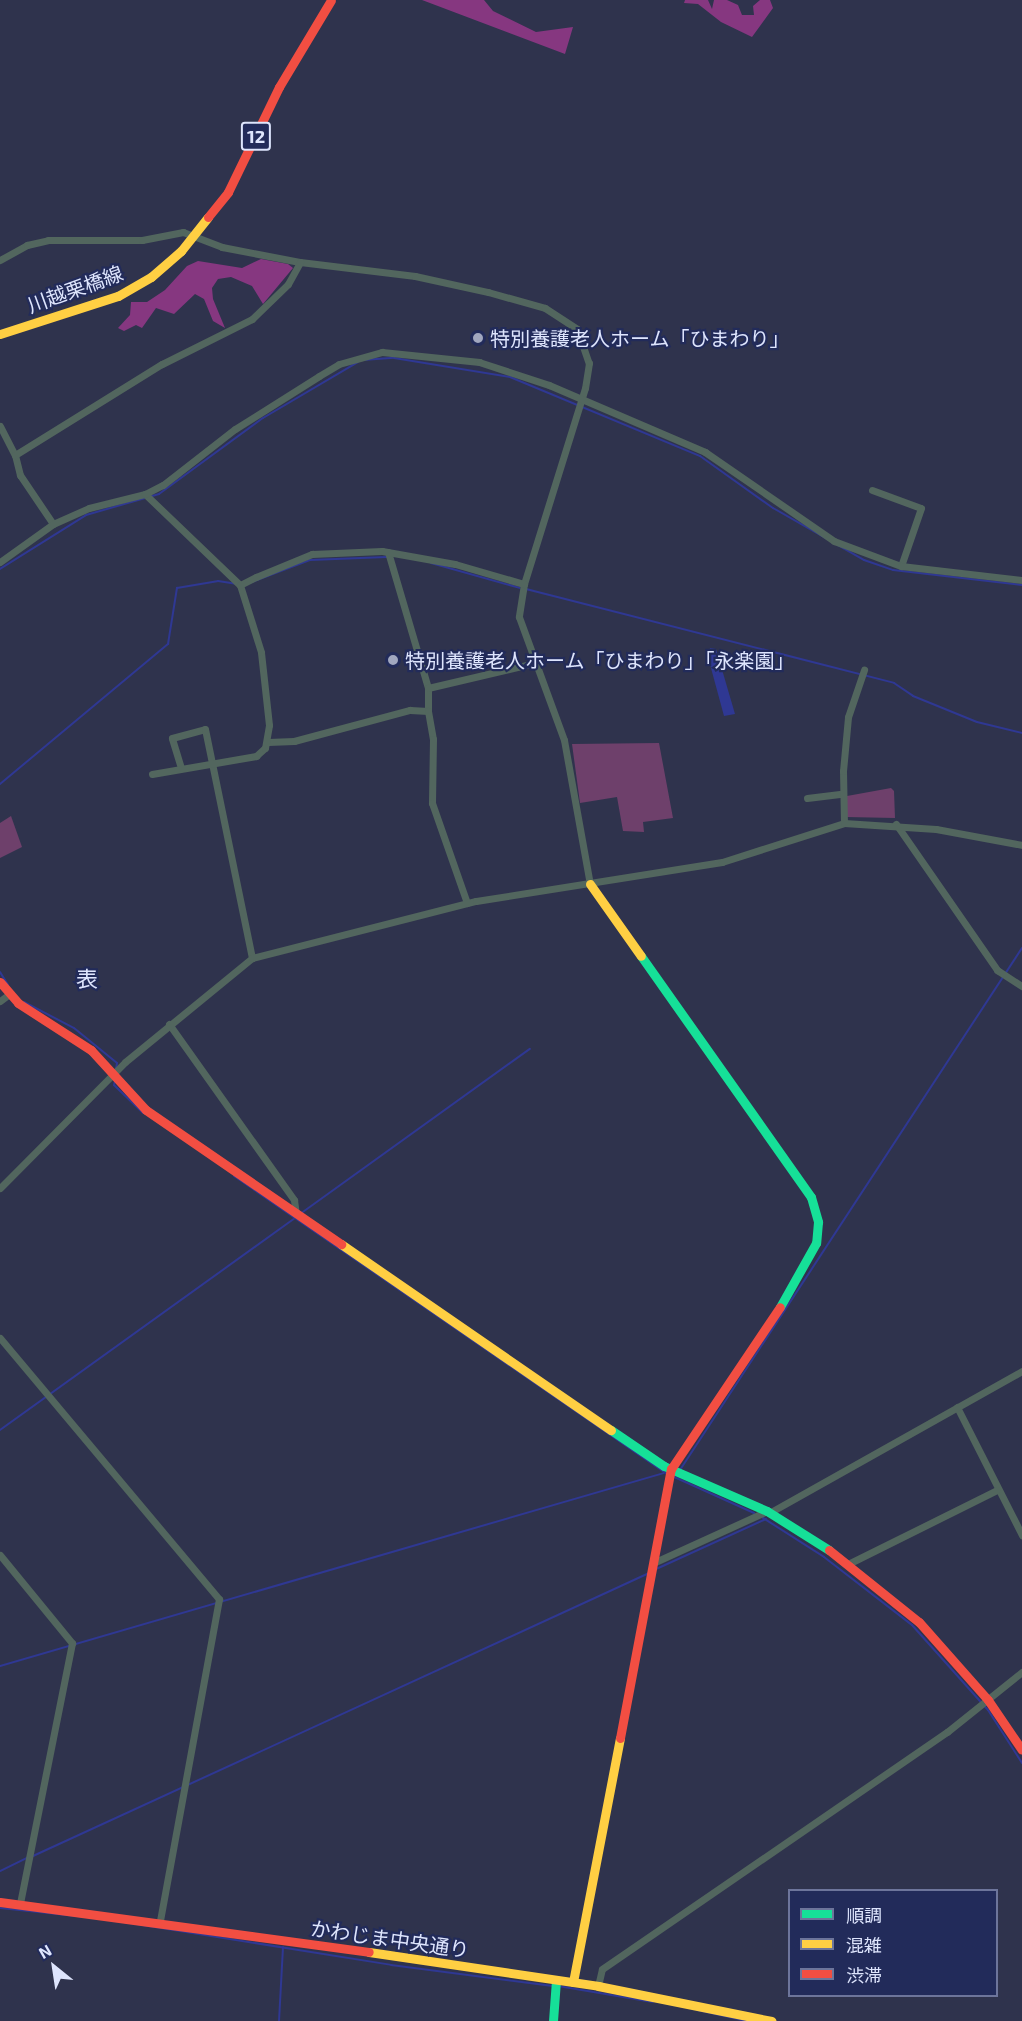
<!DOCTYPE html>
<meta charset="utf-8">
<style>
body{margin:0}
#map{position:relative;width:1022px;height:2021px;overflow:hidden;background:#2f334d;font-family:"Exo 2","Noto Sans JP",sans-serif}
div>[style]{position:absolute}
.green>*{inset:0;background:#6e406b}
.forest>*{inset:0;background:#863780}
.water>*{inset:0;background:#2f3893}
.stream>*{height:2px;margin:-1px;padding:0 1px;transform-origin:1px;border-radius:1px;background:#2f3893}
.street>*{height:7px;margin:-3.5px;padding:0 3.5px;transform-origin:3.5px;border-radius:3.5px;background:#52665e}
.fast>*{height:9px;margin:-4.5px;padding:0 4.5px;transform-origin:4.5px;border-radius:4.5px;background:#16e098}
.slow>*{height:9px;margin:-4.5px;padding:0 4.5px;transform-origin:4.5px;border-radius:4.5px;background:#ffcf43}
.jam>*{height:9px;margin:-4.5px;padding:0 4.5px;transform-origin:4.5px;border-radius:4.5px;background:#f24e42}
.dots>*{width:16px;height:16px;translate:-50% -50%;box-sizing:border-box;border:3px solid #222b5a;border-radius:50%}
span{translate:-50% -50%;white-space:nowrap;text-align:center;line-height:1.15;-webkit-text-stroke:4.5px #222b5a;paint-order:stroke}
.shield-label span{padding:2px 4px;background:#222b5a;border:2px solid;border-radius:4px;-webkit-text-stroke-width:0}
.shield-label{font-size:18px;color:#dee5fd;font-weight:700}
.street-label{font-size:20px;color:#dee5fd}
.poi-label{font-size:20px;color:#dee5fd}
.left{translate:0 -50%;text-align:left}
.quarter-label{font-size:22px;color:#dee5fd}
.legend{position:absolute;left:788px;top:1889px;width:210px;height:108px;box-sizing:border-box;background:#222b5a;border:2px solid #6d759b;margin:0;padding:8px 10px;list-style:none;font-size:18px;color:#dee5fd}
.legend li{display:flex;align-items:center;gap:12px;height:30px}
.legend b{width:30px;border:2px solid #6d759b}
.north{position:absolute;left:24px;top:1937px;width:60px;height:60px;-webkit-text-stroke:4px #222b5a;paint-order:stroke;rotate:330deg;font-size:16px;font-weight:700;line-height:24px;text-align:center;color:#dee5fd}
.north::after{content:'';display:block;margin:auto;width:21px;height:27px;background:#dee5fd;clip-path:polygon(50% 0,100% 100%,50% 72%,0 100%)}
</style>
<div id="map">
<div class="green">
<i style="clip-path:polygon(659px 743px,673px 818px,643px 822px,644px 832px,623px 831px,617px 797px,580px 803px,572px 744px)"></i>
<i style="clip-path:polygon(891px 788px,894px 791px,895px 818px,846px 817px,847px 796px)"></i>
<i style="clip-path:polygon(11px 816px,22px 847px,0 858px,0 823px)"></i>
</div>
<div class="forest">
<i style="clip-path:polygon(422px 0,484px 0,493px 11px,536px 32px,573px 27px,565px 54px)"></i>
<i style="clip-path:polygon(685px 0,708px 0,712px 9px,714px 0,727px 0,738px 5px,742px 15px,754px 15px,753px 6px,760px 0,770px 0,773px 8px,752px 37px,721px 22px,698px 4px,684px 3px)"></i>
<i style="clip-path:polygon(261px 259px,288px 264px,293px 268px,263px 304px,252px 286px,231px 277px,218px 279px,212px 288px,213px 299px,225px 328px,213px 321px,204px 299px,195px 294px,174px 314px,156px 308px,142px 328px,136px 325px,124px 331px,118px 328px,130px 315px,131px 302px,147px 302px,165px 290px,187px 266px,198px 261px,242px 268px)"></i>
</div>
<div class="water">
<i style="clip-path:polygon(710px 648px,716px 649px,735px 714px,724px 716px,708px 657px)"></i>
</div>
<div class="stream">
<i style="left:363px;top:360px;width:31px;rotate:-4deg"></i>
<i style="left:394px;top:358px;width:118px;rotate:9.3deg"></i>
<i style="left:510px;top:377px;width:206px;rotate:22.6deg"></i>
<i style="left:700px;top:456px;width:90px;rotate:35.5deg"></i>
<i style="left:773px;top:508px;width:105px;rotate:29.7deg"></i>
<i style="left:864px;top:560px;width:31px;rotate:19deg"></i>
<i style="left:893px;top:570px;width:130px;rotate:6.6deg"></i>
<i style="left:431px;top:563px;width:92px;rotate:15.7deg"></i>
<i style="left:0;top:569px;width:102px;rotate:-32.1deg"></i>
<i style="left:86px;top:515px;width:76px;rotate:-16deg"></i>
<i style="left:159px;top:494px;width:129px;rotate:-36.2deg"></i>
<i style="left:263px;top:418px;width:110px;rotate:-30.5deg"></i>
<i style="left:244px;top:585px;width:71px;rotate:-20.7deg"></i>
<i style="left:310px;top:560px;width:77px;rotate:-2.2deg"></i>
<i style="left:526px;top:589px;width:380px;rotate:14.3deg"></i>
<i style="left:894px;top:683px;width:23px;rotate:34deg"></i>
<i style="left:913px;top:696px;width:69px;rotate:22.1deg"></i>
<i style="left:977px;top:722px;width:46px;rotate:13.7deg"></i>
<i style="left:0;top:784px;width:219px;rotate:-39.8deg"></i>
<i style="left:168px;top:644px;width:57px;rotate:-80.9deg"></i>
<i style="left:177px;top:588px;width:42px;rotate:-9.7deg"></i>
<i style="left:218px;top:581px;width:18px;rotate:9deg"></i>
<i style="left:0;top:972px;width:15px;rotate:58deg"></i>
<i style="left:24px;top:1002px;width:56px;rotate:27.5deg"></i>
<i style="left:74px;top:1028px;width:55px;rotate:39.1deg"></i>
<i style="left:117px;top:1063px;width:6px;rotate:99deg"></i>
<i style="left:115px;top:1081px;width:4px;rotate:104deg"></i>
<i style="left:114px;top:1085px;width:40px;rotate:44deg"></i>
<i style="left:234px;top:1176px;width:526px;rotate:34.54deg"></i>
<i style="left:300px;top:1214px;width:283px;rotate:-35.7deg"></i>
<i style="left:0;top:1430px;width:365px;rotate:-35.7deg"></i>
<i style="left:680px;top:1470px;width:624px;rotate:-56.77deg"></i>
<i style="left:672px;top:1476px;width:90px;rotate:24.3deg"></i>
<i style="left:760px;top:1516px;width:76px;rotate:32.6deg"></i>
<i style="left:824px;top:1557px;width:111px;rotate:37.7deg"></i>
<i style="left:912px;top:1625px;width:114px;rotate:48.2deg"></i>
<i style="left:988px;top:1710px;width:63px;rotate:57.3deg"></i>
<i style="left:654px;top:1570px;width:123px;rotate:-24.5deg"></i>
<i style="left:0;top:1666px;width:691px;rotate:-16.21deg"></i>
<i style="left:33px;top:1856px;width:678px;rotate:-24.67deg"></i>
<i style="left:0;top:1871px;width:30px;rotate:-26deg"></i>
<i style="left:0;top:1908px;width:106px;rotate:6deg"></i>
<i style="left:105px;top:1919px;width:290px;rotate:9.1deg"></i>
<i style="left:391px;top:1965px;width:163px;rotate:7.4deg"></i>
<i style="left:558px;top:1986px;width:96px;rotate:9.6deg"></i>
<i style="left:697px;top:2010px;width:51px;rotate:12.4deg"></i>
<i style="left:279px;top:2021px;width:74px;rotate:-86.9deg"></i>
</div>
<div class="street">
<i style="left:0;top:260px;width:31px;rotate:-29deg"></i>
<i style="left:27px;top:245px;width:22px;rotate:-13deg"></i>
<i style="left:48px;top:240px;width:94px"></i>
<i style="left:142px;top:240px;width:42px;rotate:-11deg"></i>
<i style="left:183px;top:232px;width:42px;rotate:21deg"></i>
<i style="left:222px;top:247px;width:79px;rotate:10.9deg"></i>
<i style="left:300px;top:262px;width:116px;rotate:6.9deg"></i>
<i style="left:415px;top:276px;width:75px;rotate:12.4deg"></i>
<i style="left:488px;top:292px;width:59px;rotate:15.7deg"></i>
<i style="left:545px;top:308px;width:38px;rotate:33deg"></i>
<i style="left:577px;top:329px;width:36px;rotate:71deg"></i>
<i style="left:589px;top:363px;width:25px;rotate:99deg"></i>
<i style="left:585px;top:388px;width:205px;rotate:107.3deg"></i>
<i style="left:524px;top:584px;width:33px;rotate:99deg"></i>
<i style="left:519px;top:617px;width:131px;rotate:69.9deg"></i>
<i style="left:564px;top:740px;width:146px;rotate:79.8deg"></i>
<i style="left:0;top:426px;width:33px;rotate:63deg"></i>
<i style="left:15px;top:455px;width:21px;rotate:76deg"></i>
<i style="left:20px;top:475px;width:59px;rotate:56deg"></i>
<i style="left:15px;top:455px;width:173px;rotate:-31.8deg"></i>
<i style="left:162px;top:364px;width:101px;rotate:-26.6deg"></i>
<i style="left:252px;top:319px;width:50px;rotate:-44.2deg"></i>
<i style="left:288px;top:284px;width:25px;rotate:-61deg"></i>
<i style="left:872px;top:490px;width:52px;rotate:20.2deg"></i>
<i style="left:921px;top:508px;width:61px;rotate:109deg"></i>
<i style="left:145px;top:494px;width:132px;rotate:43.8deg"></i>
<i style="left:388px;top:552px;width:142px;rotate:73.6deg"></i>
<i style="left:428px;top:688px;width:23px;rotate:90deg"></i>
<i style="left:0;top:562px;width:65px;rotate:-35.6deg"></i>
<i style="left:53px;top:524px;width:39px;rotate:-24deg"></i>
<i style="left:89px;top:508px;width:58px;rotate:-14deg"></i>
<i style="left:145px;top:494px;width:20px;rotate:-27deg"></i>
<i style="left:163px;top:485px;width:91px;rotate:-37.9deg"></i>
<i style="left:235px;top:429px;width:99px;rotate:-32.2deg"></i>
<i style="left:319px;top:376px;width:23px;rotate:-31deg"></i>
<i style="left:339px;top:364px;width:45px;rotate:-15.6deg"></i>
<i style="left:382px;top:352px;width:98px;rotate:5.9deg"></i>
<i style="left:479px;top:362px;width:74px;rotate:18.2deg"></i>
<i style="left:549px;top:385px;width:170px;rotate:23.2deg"></i>
<i style="left:705px;top:452px;width:157px;rotate:34.6deg"></i>
<i style="left:834px;top:541px;width:72px;rotate:20.5deg"></i>
<i style="left:901px;top:566px;width:122px;rotate:6.6deg"></i>
<i style="left:428px;top:688px;width:110px;rotate:-13.2deg"></i>
<i style="left:268px;top:742px;width:26px;rotate:-2deg"></i>
<i style="left:294px;top:741px;width:120px;rotate:-15deg"></i>
<i style="left:410px;top:710px;width:18px;rotate:3deg"></i>
<i style="left:428px;top:711px;width:28px;rotate:80deg"></i>
<i style="left:433px;top:739px;width:64px;rotate:90.9deg"></i>
<i style="left:432px;top:803px;width:106px;rotate:70.7deg"></i>
<i style="left:181px;top:768px;width:31px;rotate:-107deg"></i>
<i style="left:172px;top:738px;width:34px;rotate:-15deg"></i>
<i style="left:205px;top:729px;width:234px;rotate:78.4deg"></i>
<i style="left:152px;top:774px;width:106px;rotate:-9.8deg"></i>
<i style="left:256px;top:756px;width:12px;rotate:-42deg"></i>
<i style="left:265px;top:748px;width:23px;rotate:-80deg"></i>
<i style="left:269px;top:725px;width:73px;rotate:-96.3deg"></i>
<i style="left:261px;top:652px;width:70px;rotate:-107.4deg"></i>
<i style="left:240px;top:585px;width:18px;rotate:-27deg"></i>
<i style="left:256px;top:577px;width:61px;rotate:-22.3deg"></i>
<i style="left:312px;top:554px;width:70px;rotate:-2.5deg"></i>
<i style="left:382px;top:551px;width:74px;rotate:10.1deg"></i>
<i style="left:455px;top:564px;width:72px;rotate:16.2deg"></i>
<i style="left:807px;top:798px;width:35px;rotate:-7deg"></i>
<i style="left:844px;top:823px;width:52px;rotate:-91.1deg"></i>
<i style="left:843px;top:771px;width:54px;rotate:-84.7deg"></i>
<i style="left:848px;top:717px;width:50px;rotate:-71.2deg"></i>
<i style="left:896px;top:824px;width:178px;rotate:55.3deg"></i>
<i style="left:997px;top:970px;width:30px;rotate:33deg"></i>
<i style="left:0;top:1001px;width:10px;rotate:-37deg"></i>
<i style="left:169px;top:1024px;width:216px;rotate:54.6deg"></i>
<i style="left:294px;top:1200px;width:14px;rotate:82deg"></i>
<i style="left:0;top:1188px;width:177px;rotate:-45.2deg"></i>
<i style="left:125px;top:1062px;width:164px;rotate:-39.3deg"></i>
<i style="left:252px;top:958px;width:231px;rotate:-14.3deg"></i>
<i style="left:476px;top:901px;width:249px;rotate:-9deg"></i>
<i style="left:722px;top:862px;width:128px;rotate:-17.7deg"></i>
<i style="left:844px;top:823px;width:92px;rotate:3.7deg"></i>
<i style="left:936px;top:829px;width:87px;rotate:10.5deg"></i>
<i style="left:0;top:1338px;width:341px;rotate:50deg"></i>
<i style="left:219px;top:1599px;width:327px;rotate:100.4deg"></i>
<i style="left:957px;top:1407px;width:144px;rotate:63.1deg"></i>
<i style="left:769px;top:1513px;width:290px;rotate:-29.3deg"></i>
<i style="left:0;top:1555px;width:114px;rotate:50.7deg"></i>
<i style="left:72px;top:1643px;width:265px;rotate:101.3deg"></i>
<i style="left:653px;top:1563px;width:125px;rotate:-24.5deg"></i>
<i style="left:848px;top:1564px;width:166px;rotate:-26.4deg"></i>
<i style="left:598px;top:1986px;width:17px;rotate:-77deg"></i>
<i style="left:602px;top:1969px;width:419px;rotate:-34.5deg"></i>
<i style="left:947px;top:1732px;width:96px;rotate:-38.7deg"></i>
</div>
<div class="fast">
<i style="left:641px;top:956px;width:295px;rotate:54.8deg"></i>
<i style="left:811px;top:1197px;width:26px;rotate:74deg"></i>
<i style="left:818px;top:1222px;width:21px;rotate:95deg"></i>
<i style="left:816px;top:1243px;width:73px;rotate:119.4deg"></i>
<i style="left:611px;top:1430px;width:64px;rotate:34.2deg"></i>
<i style="left:664px;top:1466px;width:112px;rotate:23.6deg"></i>
<i style="left:767px;top:1511px;width:73px;rotate:32.2deg"></i>
<i style="left:553px;top:2021px;width:41px;rotate:-85.8deg"></i>
</div>
<div class="slow">
<i style="left:0;top:334px;width:124px;rotate:-17.9deg"></i>
<i style="left:118px;top:296px;width:38px;rotate:-30deg"></i>
<i style="left:151px;top:277px;width:40px;rotate:-41deg"></i>
<i style="left:181px;top:251px;width:43px;rotate:-51.5deg"></i>
<i style="left:590px;top:884px;width:88px;rotate:54.7deg"></i>
<i style="left:341px;top:1244px;width:328px;rotate:34.6deg"></i>
<i style="left:369px;top:1952px;width:232px;rotate:8.4deg"></i>
<i style="left:598px;top:1986px;width:177px;rotate:11.4deg"></i>
<i style="left:573px;top:1982px;width:248px;rotate:-79.1deg"></i>
</div>
<div class="jam">
<i style="left:208px;top:217px;width:32px;rotate:-51deg"></i>
<i style="left:228px;top:192px;width:117px;rotate:-64.1deg"></i>
<i style="left:279px;top:87px;width:101px;rotate:-59.1deg"></i>
<i style="left:0;top:982px;width:28px;rotate:49deg"></i>
<i style="left:18px;top:1003px;width:87px;rotate:32.8deg"></i>
<i style="left:91px;top:1050px;width:81px;rotate:47.5deg"></i>
<i style="left:146px;top:1110px;width:237px;rotate:34.5deg"></i>
<i style="left:829px;top:1550px;width:115px;rotate:38.7deg"></i>
<i style="left:919px;top:1622px;width:104px;rotate:48.5deg"></i>
<i style="left:988px;top:1700px;width:60px;rotate:55.8deg"></i>
<i style="left:620px;top:1738px;width:274px;rotate:-79.3deg"></i>
<i style="left:671px;top:1469px;width:195px;rotate:-56.1deg"></i>
<i style="left:0;top:1902px;width:372px;rotate:7.7deg"></i>
</div>
<div class="dots">
<i style="left:478px;top:338px;background:#a1a7bf"></i>
<i style="left:393px;top:660px;background:#a1a7bf"></i>
</div>
<div class="shield-label">
<span style="left:256px;top:136px">12</span>
</div>
<div class="street-label">
<span style="left:75px;top:289px;rotate:-20deg">川越栗橋線</span>
<span style="left:390px;top:1939px;rotate:8deg">かわじま中央通り</span>
</div>
<div class="poi-label">
<span class="left" style="left:490px;top:338px">特別養護老人ホーム「ひまわり」</span>
<span class="left" style="left:405px;top:660px">特別養護老人ホーム「ひまわり」「永楽園」</span>
</div>
<div class="quarter-label">
<span style="left:87px;top:979px">表</span>
</div>
<ul class="legend">
<li><b style="height:8px;background:#16e098"></b>順調</li>
<li><b style="height:8px;background:#ffcf43"></b>混雑</li>
<li><b style="height:8px;background:#f24e42"></b>渋滞</li>
</ul>
<div class="north">N</div>
</div>
